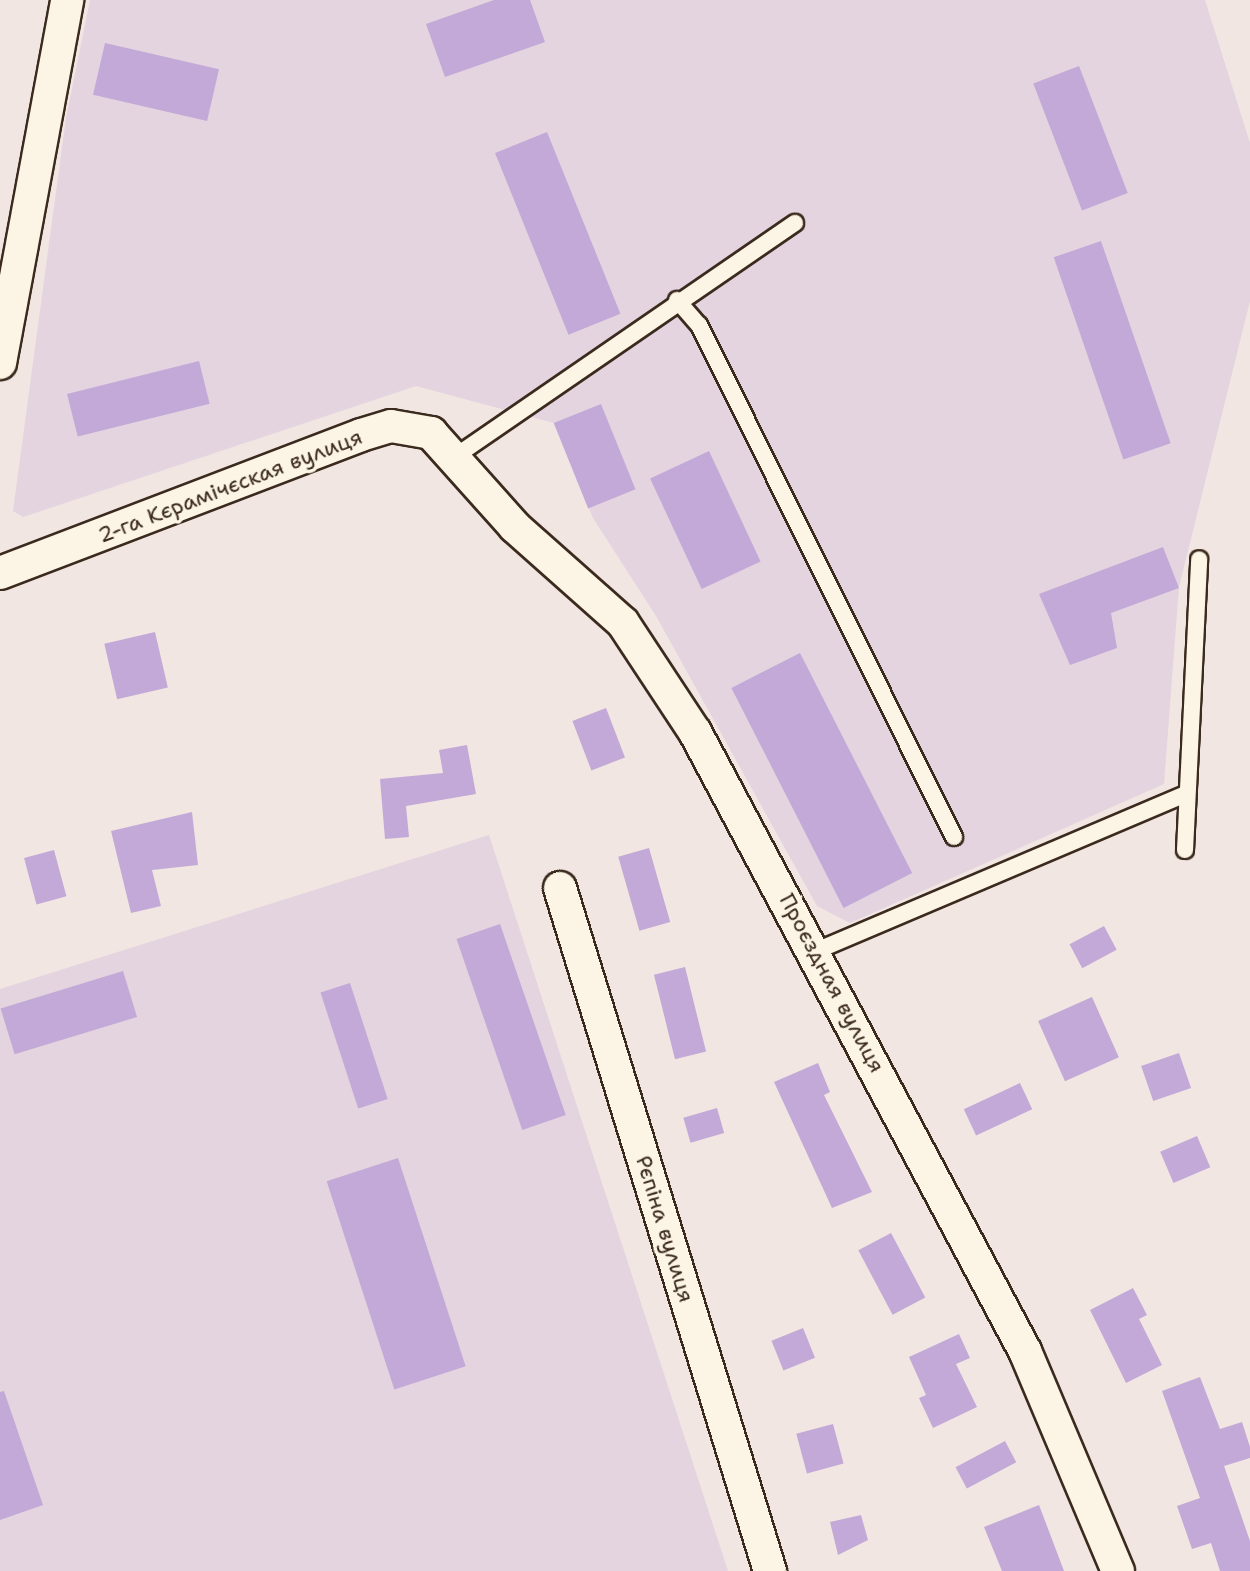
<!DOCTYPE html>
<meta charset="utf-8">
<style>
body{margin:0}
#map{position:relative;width:1250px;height:1571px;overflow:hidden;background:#f1e6e2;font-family:"Shantell Sans",sans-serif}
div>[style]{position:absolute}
.built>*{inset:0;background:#e3d4df}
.building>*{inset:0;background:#c3a9d7;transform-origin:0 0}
.roads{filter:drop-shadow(2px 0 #3b2a1e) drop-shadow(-2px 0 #3b2a1e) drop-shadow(0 2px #3b2a1e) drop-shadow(0 -2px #3b2a1e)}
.lane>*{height:16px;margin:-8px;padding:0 8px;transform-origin:8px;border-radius:8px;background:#fcf5e5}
.street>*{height:32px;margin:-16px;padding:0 16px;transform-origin:16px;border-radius:16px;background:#fcf5e5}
span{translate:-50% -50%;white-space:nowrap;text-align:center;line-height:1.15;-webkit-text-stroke:7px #fcf5e5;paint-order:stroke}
.street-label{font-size:22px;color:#3b2a1e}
</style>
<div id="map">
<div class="built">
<i style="clip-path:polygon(90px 0,1205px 0,1250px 143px,1250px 301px,1179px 587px,1164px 784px,850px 923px,817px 906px,656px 616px,593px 518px,554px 423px,416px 386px,23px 517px,13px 511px,66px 118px)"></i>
<i style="clip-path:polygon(489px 835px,728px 1571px,0 1571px,0 989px)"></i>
</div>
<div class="building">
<i style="clip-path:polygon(494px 0,530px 0,545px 42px,445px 77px,426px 24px)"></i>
<i style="left:105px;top:43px;width:117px;height:53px;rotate:13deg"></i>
<i style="left:1079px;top:66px;width:136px;height:49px;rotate:69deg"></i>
<i style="left:547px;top:132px;width:196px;height:56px;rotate:68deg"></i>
<i style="left:1101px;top:241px;width:214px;height:50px;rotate:71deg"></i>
<i style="left:199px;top:361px;width:44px;height:136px;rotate:76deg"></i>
<i style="left:601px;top:404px;width:92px;height:51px;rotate:68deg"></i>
<i style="left:709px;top:451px;width:122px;height:65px;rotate:65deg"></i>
<i style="clip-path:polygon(1163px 547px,1179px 588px,1111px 613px,1117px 648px,1070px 665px,1039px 594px)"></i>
<i style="left:155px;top:632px;width:57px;height:52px;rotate:77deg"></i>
<i style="left:800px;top:653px;width:247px;height:77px;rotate:63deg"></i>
<i style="left:606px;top:708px;width:53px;height:36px;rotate:69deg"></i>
<i style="clip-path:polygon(467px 745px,476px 794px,406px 806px,409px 837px,385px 839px,380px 779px,443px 773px,439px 750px)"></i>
<i style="clip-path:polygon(192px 812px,198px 865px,152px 870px,161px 906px,131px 913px,111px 831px)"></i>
<i style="left:649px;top:848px;width:77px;height:32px;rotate:74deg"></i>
<i style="left:54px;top:850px;width:48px;height:31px;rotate:75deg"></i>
<i style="left:500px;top:924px;width:202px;height:46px;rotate:71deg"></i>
<i style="left:1104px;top:926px;width:27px;height:39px;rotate:62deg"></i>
<i style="left:685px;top:967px;width:87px;height:32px;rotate:76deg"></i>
<i style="left:123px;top:971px;width:48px;height:128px;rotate:73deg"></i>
<i style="left:350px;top:983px;width:122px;height:31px;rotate:72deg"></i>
<i style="left:1092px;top:997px;width:66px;height:59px;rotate:66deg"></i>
<i style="left:1179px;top:1053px;width:37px;height:40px;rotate:71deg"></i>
<i style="clip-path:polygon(818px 1063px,830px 1092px,824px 1095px,872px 1192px,832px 1208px,774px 1082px)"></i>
<i style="left:1020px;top:1083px;width:29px;height:62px;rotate:65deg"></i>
<i style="left:717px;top:1108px;width:26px;height:35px;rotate:74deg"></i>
<i style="left:1197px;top:1136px;width:34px;height:40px;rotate:67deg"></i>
<i style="left:398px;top:1158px;width:219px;height:75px;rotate:72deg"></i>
<i style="left:891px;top:1233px;width:73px;height:37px;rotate:62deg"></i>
<i style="clip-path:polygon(1133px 1288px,1147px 1315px,1139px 1319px,1162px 1365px,1126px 1383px,1090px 1310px)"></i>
<i style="left:803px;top:1328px;width:32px;height:34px;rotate:68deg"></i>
<i style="clip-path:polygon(959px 1334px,970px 1358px,956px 1364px,977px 1407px,933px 1428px,919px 1398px,926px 1395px,909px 1357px)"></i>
<i style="clip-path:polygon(1200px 1377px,1220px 1429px,1242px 1422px,1250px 1447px,1250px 1458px,1224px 1466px,1250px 1541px,1250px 1571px,1220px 1571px,1211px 1543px,1192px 1549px,1177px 1506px,1200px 1498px,1162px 1391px)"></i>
<i style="clip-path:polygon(4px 1391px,43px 1505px,0 1520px,0 1392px)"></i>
<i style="left:833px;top:1424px;width:41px;height:38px;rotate:75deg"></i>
<i style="left:1005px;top:1441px;width:24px;height:56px;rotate:62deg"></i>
<i style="clip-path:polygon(1039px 1505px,1064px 1571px,1002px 1571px,984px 1527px)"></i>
<i style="clip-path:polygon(861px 1515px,868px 1540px,838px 1555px,830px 1522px)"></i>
</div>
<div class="roads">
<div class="lane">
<i style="left:677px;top:300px;width:33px;rotate:49deg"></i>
<i style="left:699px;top:325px;width:572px;rotate:63.52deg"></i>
<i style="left:453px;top:458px;width:415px;rotate:-34.5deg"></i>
<i style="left:1185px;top:850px;width:291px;rotate:-87.2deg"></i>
<i style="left:816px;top:951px;width:401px;rotate:-23deg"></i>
</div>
<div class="street">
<i style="left:0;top:363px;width:369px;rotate:-79.5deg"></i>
<i style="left:0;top:573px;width:386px;rotate:-20.9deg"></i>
<i style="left:361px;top:435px;width:31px;rotate:-17deg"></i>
<i style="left:391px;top:426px;width:41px;rotate:9.9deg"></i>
<i style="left:431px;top:433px;width:126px;rotate:48.2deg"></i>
<i style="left:515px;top:527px;width:144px;rotate:41.6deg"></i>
<i style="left:623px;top:623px;width:131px;rotate:56.6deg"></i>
<i style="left:695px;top:732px;width:701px;rotate:61.94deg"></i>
<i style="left:1025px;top:1351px;width:239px;rotate:67.1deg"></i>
<i style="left:560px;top:888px;width:715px;rotate:72.91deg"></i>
</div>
</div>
<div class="street-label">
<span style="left:230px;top:486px;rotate:-21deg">2-га Кєрамічєская вулиця</span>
<span style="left:832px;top:983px;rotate:62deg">Проєздная вулиця</span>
<span style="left:665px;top:1229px;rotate:73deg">Рєпіна вулиця</span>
</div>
</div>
